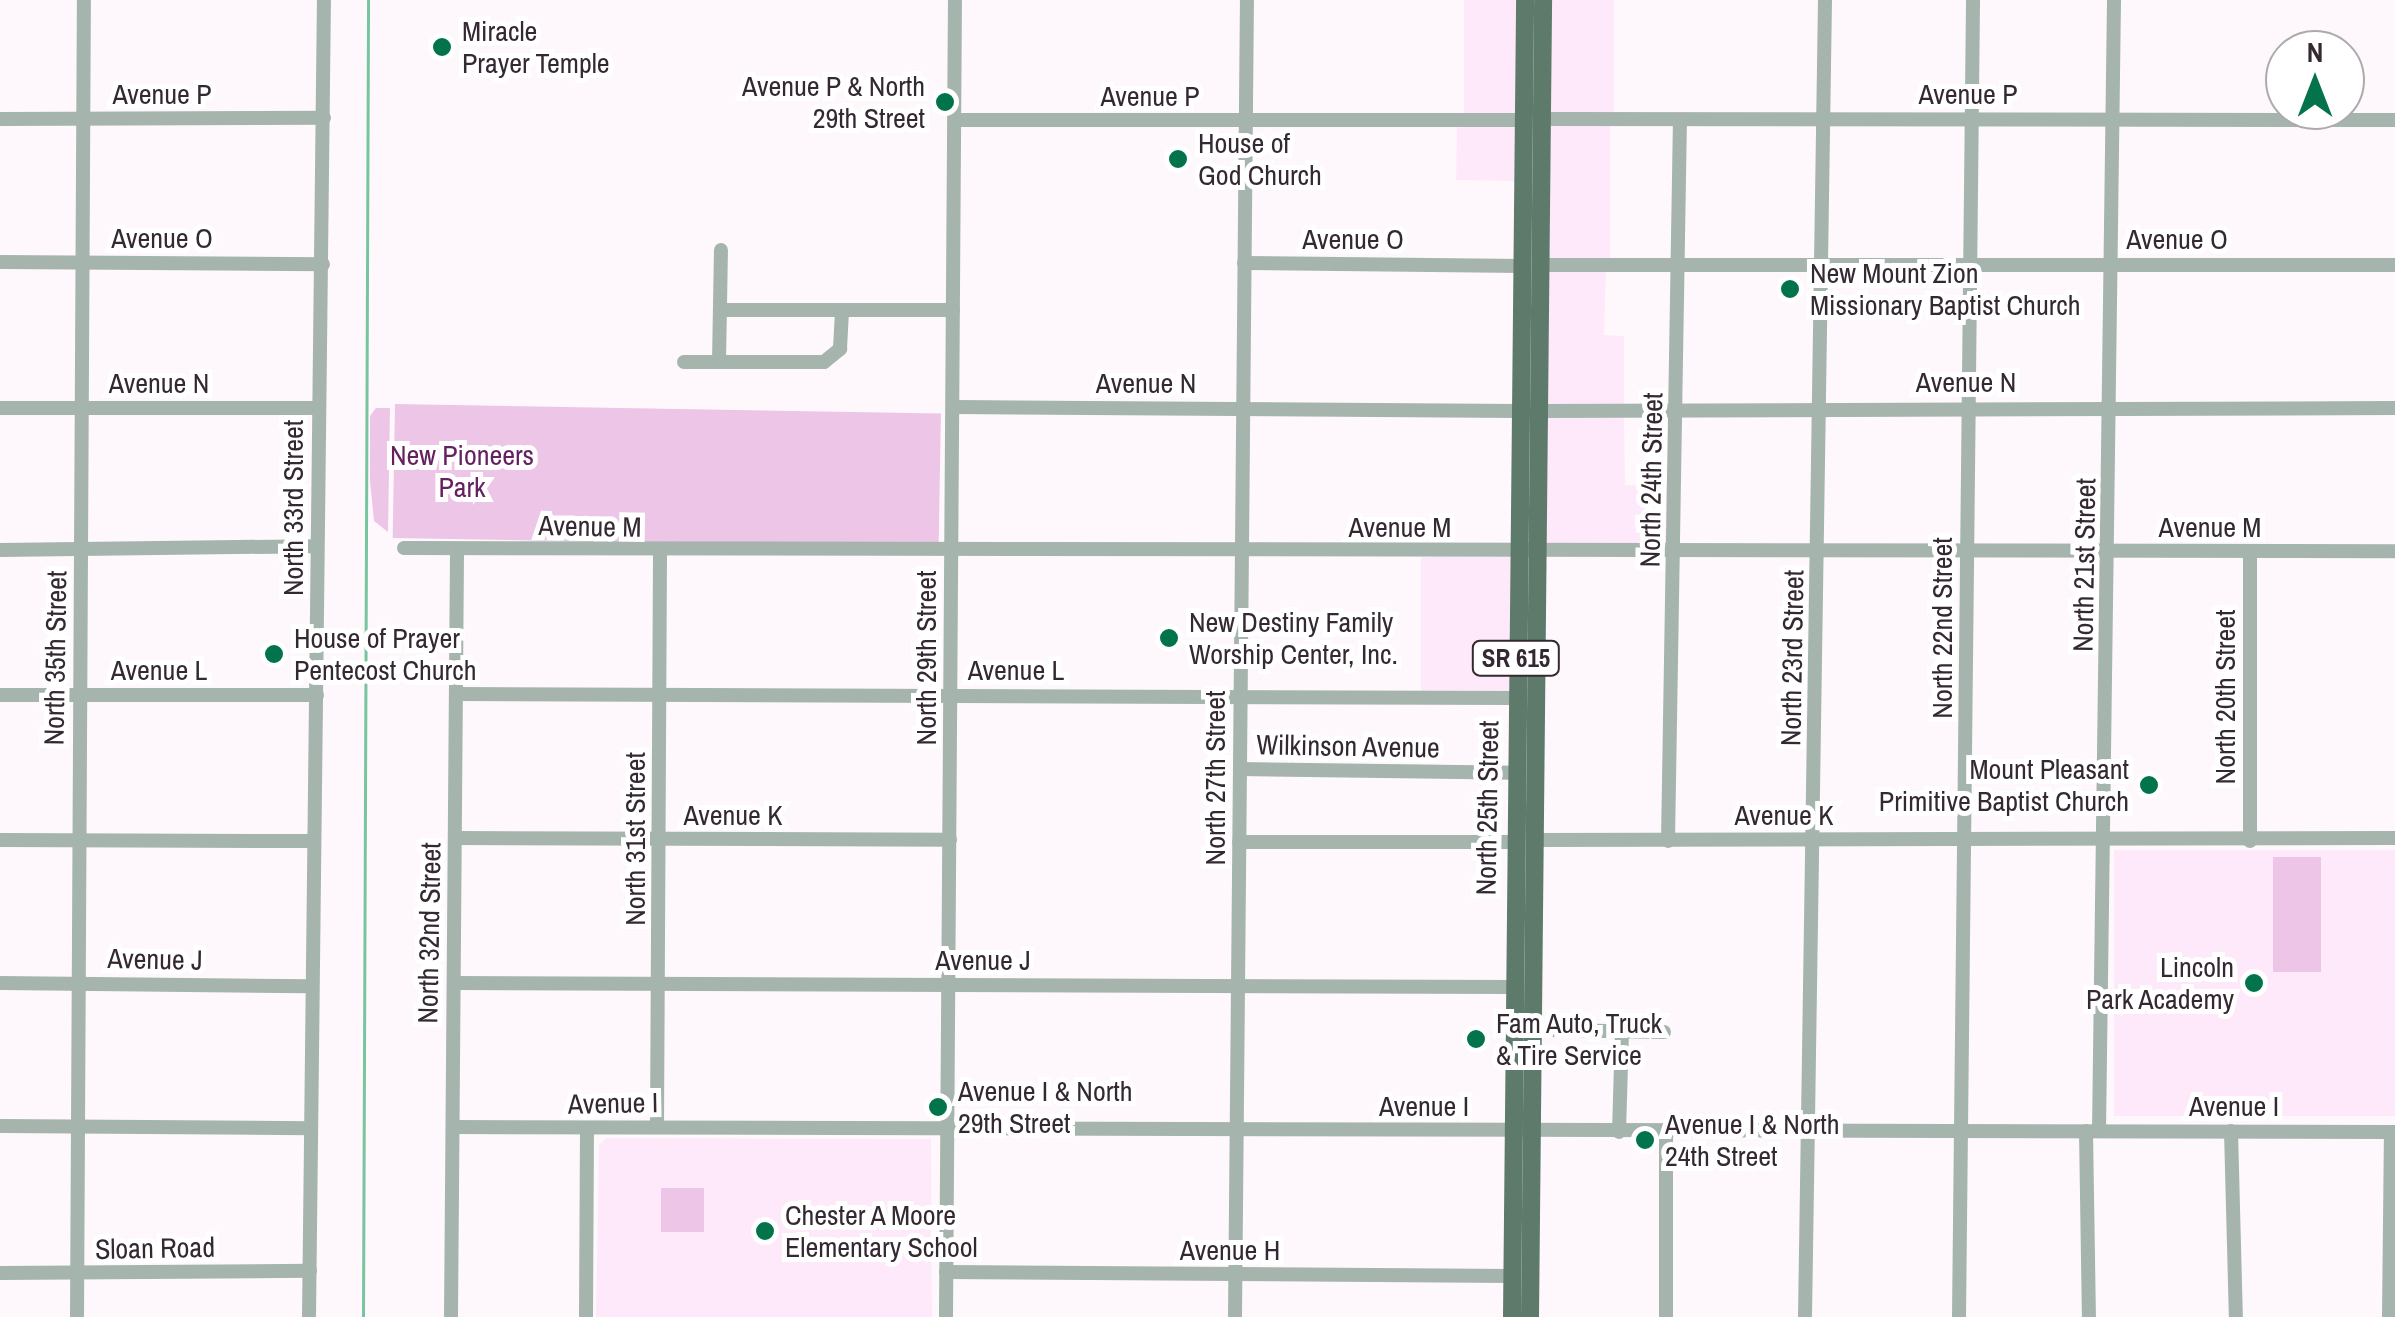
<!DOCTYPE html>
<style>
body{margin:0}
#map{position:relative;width:2395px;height:1317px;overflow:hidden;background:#fef8fd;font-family:"Archivo Narrow",sans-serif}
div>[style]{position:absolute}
.built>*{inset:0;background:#fee9fb;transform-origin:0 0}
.green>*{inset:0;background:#ecc5e7;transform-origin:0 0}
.stream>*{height:2.5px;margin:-1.25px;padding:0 1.25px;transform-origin:1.25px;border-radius:1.25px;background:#76c59d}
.minor>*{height:14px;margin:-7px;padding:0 7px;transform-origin:7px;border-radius:7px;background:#a5b4ac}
.major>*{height:18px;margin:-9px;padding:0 9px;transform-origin:9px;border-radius:9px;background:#5e7a6b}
.dots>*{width:28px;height:28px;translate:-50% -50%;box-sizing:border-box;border:5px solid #fff;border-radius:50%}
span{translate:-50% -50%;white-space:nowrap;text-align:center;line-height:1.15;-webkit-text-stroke:10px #fff;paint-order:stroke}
.shield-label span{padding:2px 8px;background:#fff;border:2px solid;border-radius:8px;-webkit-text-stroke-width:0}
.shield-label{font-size:25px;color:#342932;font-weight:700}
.poi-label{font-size:28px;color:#342932}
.left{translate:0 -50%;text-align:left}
.right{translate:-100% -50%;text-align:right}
.street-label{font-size:28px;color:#342932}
.park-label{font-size:28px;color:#64205f}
.north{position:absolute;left:2265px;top:30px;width:100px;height:100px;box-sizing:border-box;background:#fff;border:2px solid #aea9ad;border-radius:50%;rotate:0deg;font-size:28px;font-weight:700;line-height:40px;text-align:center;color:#342932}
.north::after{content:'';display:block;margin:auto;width:35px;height:45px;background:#03734c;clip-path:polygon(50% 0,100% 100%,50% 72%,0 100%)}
</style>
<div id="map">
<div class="built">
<i style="left:1464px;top:0;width:56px;height:115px"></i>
<i style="left:1548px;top:0;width:66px;height:114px"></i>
<i style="left:1519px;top:125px;width:56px;height:62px;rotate:91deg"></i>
<i style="left:1546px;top:125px;width:64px;height:134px"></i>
<i style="clip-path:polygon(1544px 270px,1606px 271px,1604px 335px,1624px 336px,1624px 405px,1542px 405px)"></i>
<i style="clip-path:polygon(1542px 416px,1624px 416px,1625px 485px,1672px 486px,1671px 547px,1541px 546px)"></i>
<i style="left:1512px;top:557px;width:135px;height:91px;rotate:90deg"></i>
<i style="left:2395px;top:850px;width:266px;height:281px;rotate:90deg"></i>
<i style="clip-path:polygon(606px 1138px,931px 1139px,932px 1317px,596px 1317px,599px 1145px)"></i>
</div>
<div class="green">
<i style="left:395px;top:404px;width:546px;height:134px;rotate:1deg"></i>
<i style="clip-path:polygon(376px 408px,390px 408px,388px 532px,374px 521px,370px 481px,370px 416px)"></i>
<i style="left:2273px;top:857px;width:48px;height:115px"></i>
<i style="left:661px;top:1188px;width:43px;height:44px"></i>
</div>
<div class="stream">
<i style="left:363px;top:1317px;width:1317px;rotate:-89.78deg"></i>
</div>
<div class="minor">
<i style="left:0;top:119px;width:324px;rotate:-0.2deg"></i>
<i style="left:1541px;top:119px;width:854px;rotate:0.07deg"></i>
<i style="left:955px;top:120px;width:569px"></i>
<i style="left:0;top:262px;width:323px;rotate:0.4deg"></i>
<i style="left:1244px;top:263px;width:278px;rotate:0.6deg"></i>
<i style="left:1539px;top:265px;width:856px"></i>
<i style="left:720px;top:310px;width:233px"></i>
<i style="left:684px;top:362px;width:140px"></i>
<i style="left:824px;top:362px;width:21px;rotate:-39deg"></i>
<i style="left:840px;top:349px;width:39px;rotate:-87deg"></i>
<i style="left:719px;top:362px;width:112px;rotate:-89deg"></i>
<i style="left:953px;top:407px;width:565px;rotate:0.41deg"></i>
<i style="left:0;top:408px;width:318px"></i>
<i style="left:1537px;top:411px;width:858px;rotate:-0.2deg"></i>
<i style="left:404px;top:548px;width:1991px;rotate:0.09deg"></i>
<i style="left:0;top:550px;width:317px;rotate:-0.7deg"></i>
<i style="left:456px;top:694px;width:1060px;rotate:0.22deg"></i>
<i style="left:0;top:695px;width:317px"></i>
<i style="left:1240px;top:769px;width:276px;rotate:0.8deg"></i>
<i style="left:455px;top:838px;width:495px;rotate:0.2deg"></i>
<i style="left:0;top:840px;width:314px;rotate:0.2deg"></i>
<i style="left:1533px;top:840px;width:862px;rotate:-0.13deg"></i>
<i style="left:1668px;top:841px;width:721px;rotate:-89.05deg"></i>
<i style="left:2250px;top:841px;width:288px;rotate:-90deg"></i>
<i style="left:1239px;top:842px;width:275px"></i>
<i style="left:0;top:983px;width:309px;rotate:0.6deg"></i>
<i style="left:454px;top:983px;width:1059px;rotate:0.22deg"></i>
<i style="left:1552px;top:1030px;width:112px;rotate:1deg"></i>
<i style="left:0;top:1126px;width:310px;rotate:0.4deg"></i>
<i style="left:453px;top:1127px;width:1942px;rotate:0.15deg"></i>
<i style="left:657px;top:1127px;width:575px;rotate:-89.7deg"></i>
<i style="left:2086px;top:1131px;width:186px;rotate:89.1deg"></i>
<i style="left:2099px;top:1131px;width:1131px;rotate:-89.24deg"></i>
<i style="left:2231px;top:1131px;width:186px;rotate:88.5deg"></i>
<i style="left:1619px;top:1132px;width:101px;rotate:-88.3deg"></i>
<i style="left:946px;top:1272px;width:566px;rotate:0.4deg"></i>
<i style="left:0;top:1273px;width:310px;rotate:-0.4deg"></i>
<i style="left:77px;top:1317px;width:1317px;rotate:-89.7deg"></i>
<i style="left:309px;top:1317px;width:1317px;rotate:-89.35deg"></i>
<i style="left:451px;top:1317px;width:768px;rotate:-89.55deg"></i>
<i style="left:586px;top:1317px;width:188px;rotate:-89.7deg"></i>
<i style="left:946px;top:1317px;width:1317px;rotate:-89.61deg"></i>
<i style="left:1235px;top:1317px;width:1317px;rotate:-89.48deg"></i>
<i style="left:1666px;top:1317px;width:185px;rotate:-90deg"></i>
<i style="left:1805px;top:1317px;width:1317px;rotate:-89.13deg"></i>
<i style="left:1959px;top:1317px;width:1317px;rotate:-89.39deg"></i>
<i style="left:2389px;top:1317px;width:185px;rotate:-89.4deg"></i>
</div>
<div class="major">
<i style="left:1512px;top:1317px;width:1317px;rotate:-89.43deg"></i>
<i style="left:1530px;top:1317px;width:1317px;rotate:-89.43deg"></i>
</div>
<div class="dots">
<i style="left:442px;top:47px;background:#03734c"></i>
<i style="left:945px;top:102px;background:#03734c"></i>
<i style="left:1178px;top:159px;background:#03734c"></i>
<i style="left:1790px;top:289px;background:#03734c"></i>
<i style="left:1169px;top:638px;background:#03734c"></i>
<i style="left:274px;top:654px;background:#03734c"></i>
<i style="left:2149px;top:785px;background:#03734c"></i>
<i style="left:2254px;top:983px;background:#03734c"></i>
<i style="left:1476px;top:1039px;background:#03734c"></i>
<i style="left:938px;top:1107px;background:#03734c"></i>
<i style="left:1645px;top:1140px;background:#03734c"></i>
<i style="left:765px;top:1231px;background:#03734c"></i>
</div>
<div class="shield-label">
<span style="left:1516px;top:658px">SR 615</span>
</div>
<div class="poi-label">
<span class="left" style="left:462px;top:47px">Miracle<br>Prayer Temple</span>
<span class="right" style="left:925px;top:102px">Avenue P &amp; North<br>29th Street</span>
<span class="left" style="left:1198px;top:159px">House of<br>God Church</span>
<span class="left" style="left:1810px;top:289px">New Mount Zion<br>Missionary Baptist Church</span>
<span class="left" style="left:1189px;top:638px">New Destiny Family<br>Worship Center, Inc.</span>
<span class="left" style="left:294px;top:654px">House of Prayer<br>Pentecost Church</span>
<span class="right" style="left:2129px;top:785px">Mount Pleasant<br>Primitive Baptist Church</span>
<span class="right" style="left:2234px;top:983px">Lincoln<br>Park Academy</span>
<span class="left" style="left:1496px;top:1039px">Fam Auto, Truck<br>&amp; Tire Service</span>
<span class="left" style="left:958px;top:1107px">Avenue I &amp; North<br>29th Street</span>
<span class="left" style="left:1665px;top:1140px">Avenue I &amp; North<br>24th Street</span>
<span class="left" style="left:785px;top:1231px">Chester A Moore<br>Elementary School</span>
</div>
<div class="street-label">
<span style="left:162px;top:94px">Avenue P</span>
<span style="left:1968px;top:94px">Avenue P</span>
<span style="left:1150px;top:96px">Avenue P</span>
<span style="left:162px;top:238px">Avenue O</span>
<span style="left:1353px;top:239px">Avenue O</span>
<span style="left:2177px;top:239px">Avenue O</span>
<span style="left:1966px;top:382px">Avenue N</span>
<span style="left:159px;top:383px">Avenue N</span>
<span style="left:1146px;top:383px">Avenue N</span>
<span style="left:1651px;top:480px;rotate:-89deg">North 24th Street</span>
<span style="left:293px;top:508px;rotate:-90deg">North 33rd Street</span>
<span style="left:590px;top:526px;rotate:1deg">Avenue M</span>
<span style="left:1400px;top:527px">Avenue M</span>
<span style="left:2210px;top:527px">Avenue M</span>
<span style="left:2084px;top:565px;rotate:-89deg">North 21st Street</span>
<span style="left:1942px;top:628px;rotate:-90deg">North 22nd Street</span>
<span style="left:55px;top:658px;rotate:-89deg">North 35th Street</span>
<span style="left:926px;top:658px;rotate:-90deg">North 29th Street</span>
<span style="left:1792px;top:658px;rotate:-89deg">North 23rd Street</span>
<span style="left:159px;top:670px">Avenue L</span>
<span style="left:1016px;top:670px">Avenue L</span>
<span style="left:2225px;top:697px;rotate:-90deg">North 20th Street</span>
<span style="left:1348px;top:746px;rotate:1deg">Wilkinson Avenue</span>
<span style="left:1215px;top:778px;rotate:-90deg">North 27th Street</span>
<span style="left:1487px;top:808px;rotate:-89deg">North 25th Street</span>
<span style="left:733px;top:815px">Avenue K</span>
<span style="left:1784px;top:815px">Avenue K</span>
<span style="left:635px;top:839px;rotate:-90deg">North 31st Street</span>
<span style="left:429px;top:933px;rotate:-89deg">North 32nd Street</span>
<span style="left:155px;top:959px;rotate:1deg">Avenue J</span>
<span style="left:983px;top:960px">Avenue J</span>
<span style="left:613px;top:1103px;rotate:-1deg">Avenue I</span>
<span style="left:1424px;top:1106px">Avenue I</span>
<span style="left:2234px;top:1106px">Avenue I</span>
<span style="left:155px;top:1248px;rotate:-1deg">Sloan Road</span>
<span style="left:1230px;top:1250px">Avenue H</span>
</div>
<div class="park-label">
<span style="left:462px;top:471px">New Pioneers<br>Park</span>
</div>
<div class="north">N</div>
</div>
